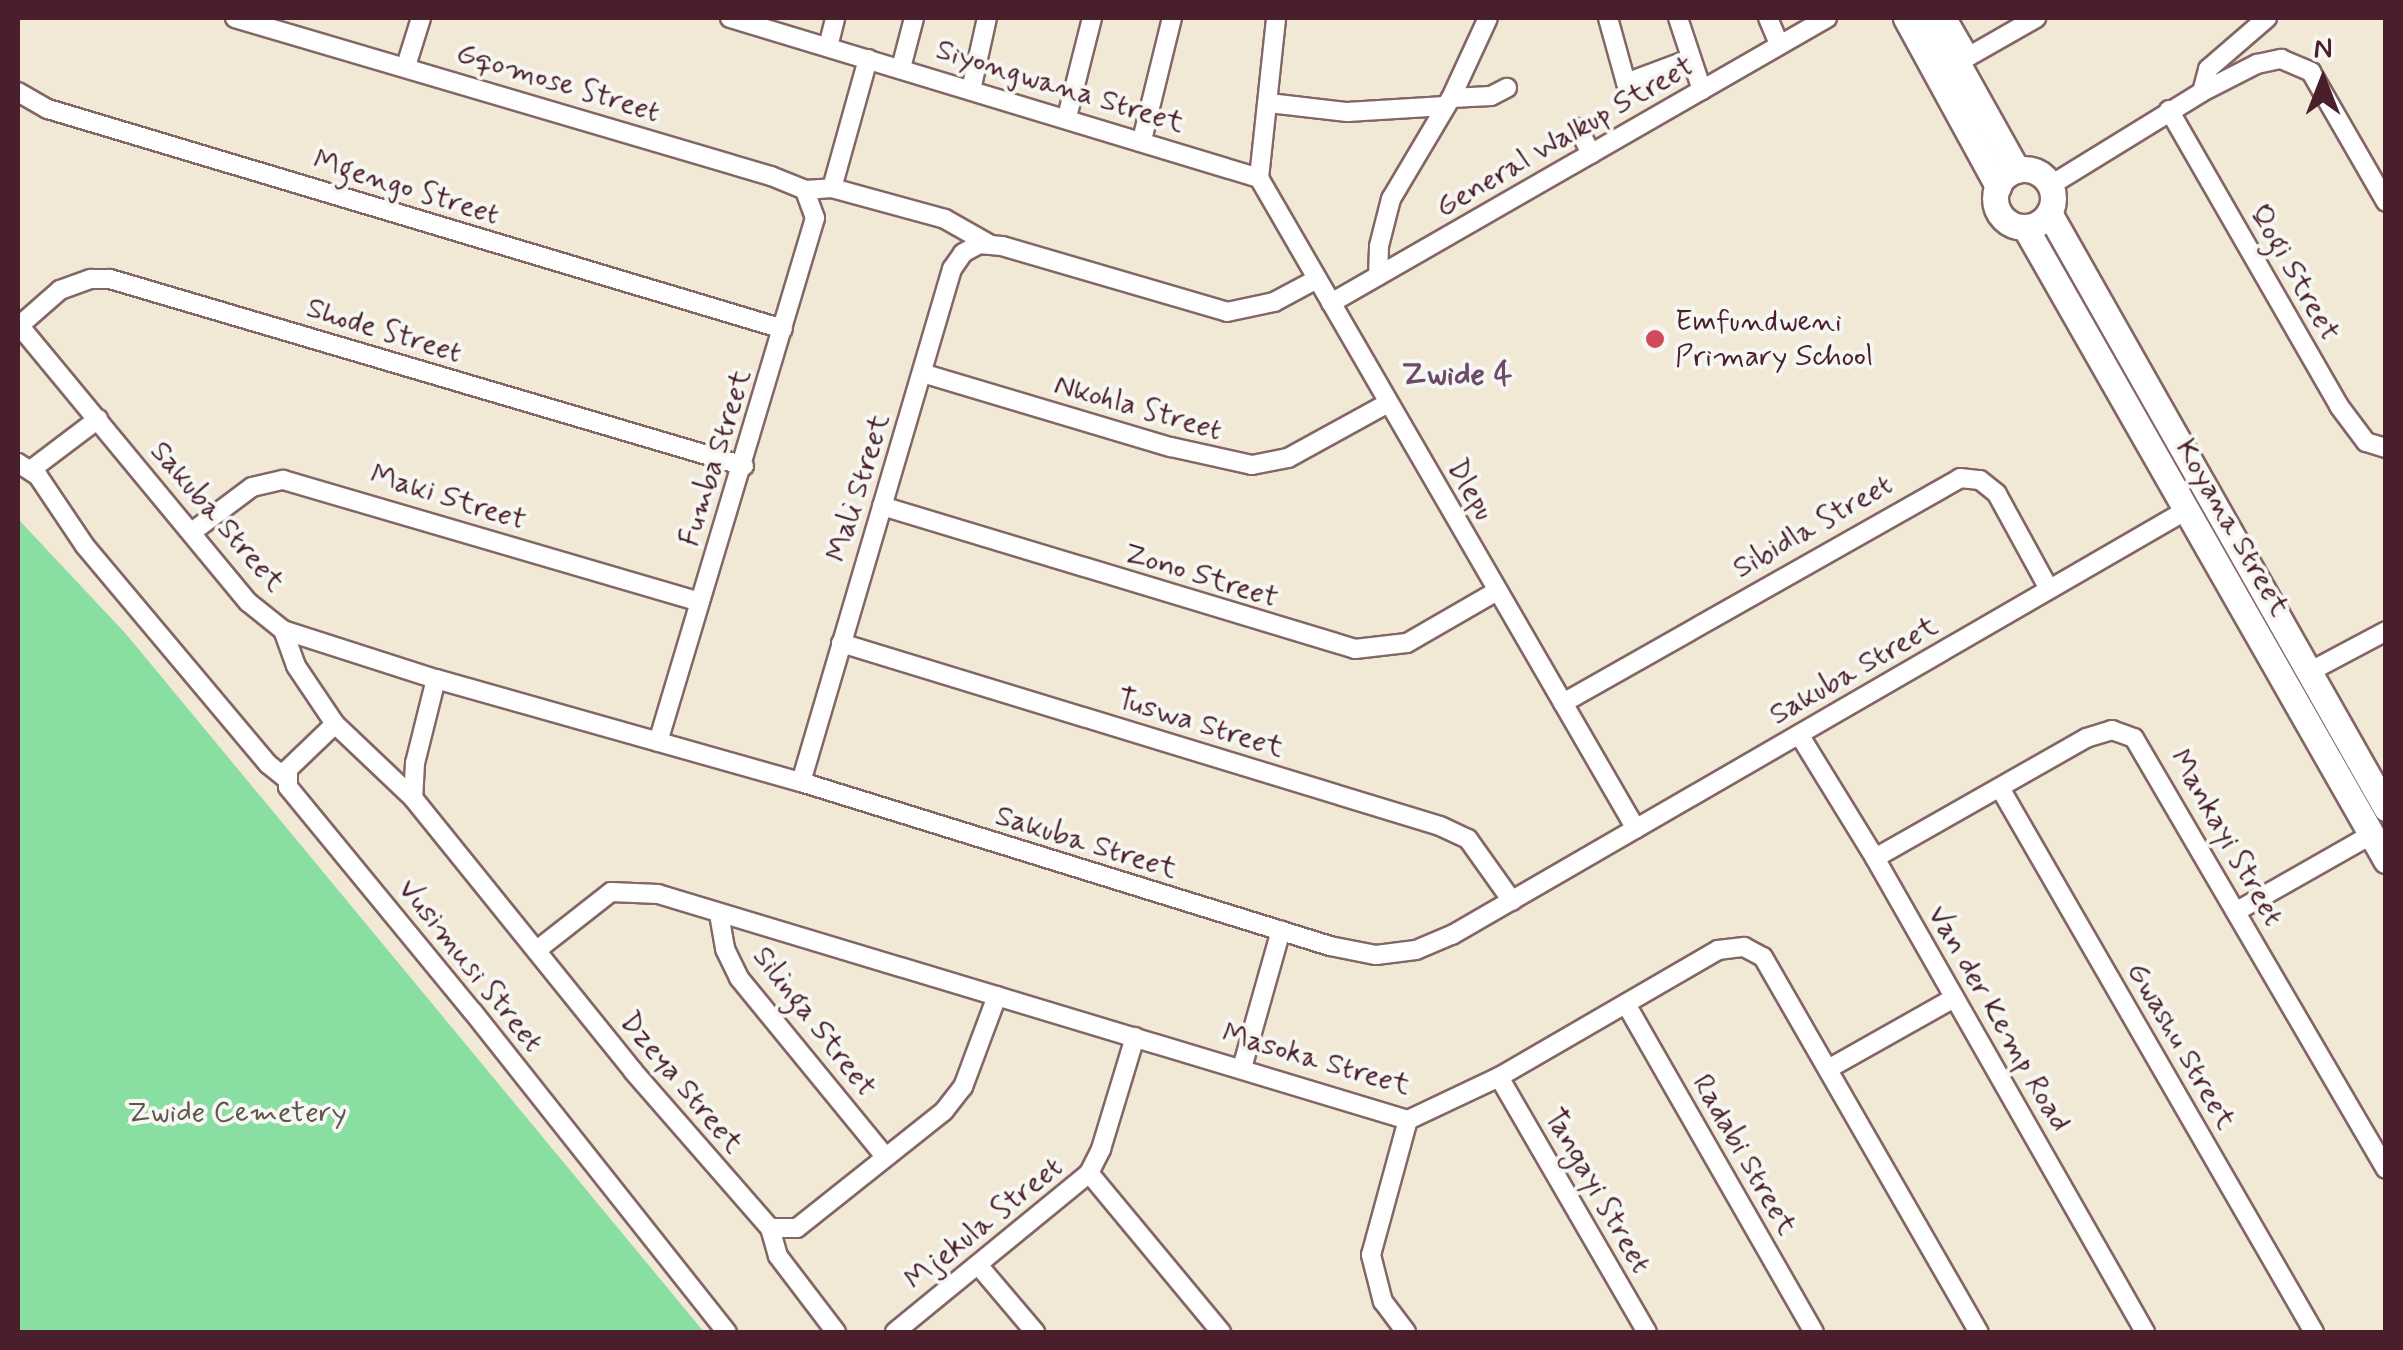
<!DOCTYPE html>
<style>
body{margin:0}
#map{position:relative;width:2403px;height:1350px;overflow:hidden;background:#f1e9d5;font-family:Mynerve,sans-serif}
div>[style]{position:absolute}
.green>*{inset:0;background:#89dea1}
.roads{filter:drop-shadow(2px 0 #846666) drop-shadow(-2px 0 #846666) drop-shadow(0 2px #846666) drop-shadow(0 -2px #846666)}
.street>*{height:18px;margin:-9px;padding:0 9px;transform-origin:9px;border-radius:9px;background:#fff}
.secondary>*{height:25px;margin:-12.5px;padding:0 12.5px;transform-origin:12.5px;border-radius:12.5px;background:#fff}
.secondary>.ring{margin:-12.5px;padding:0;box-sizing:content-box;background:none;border:25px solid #fff;border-radius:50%}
.dots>*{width:28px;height:28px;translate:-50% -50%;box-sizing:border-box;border:5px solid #f6f6f2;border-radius:50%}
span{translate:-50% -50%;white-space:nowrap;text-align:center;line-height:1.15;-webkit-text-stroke:8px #f6f6f2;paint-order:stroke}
.street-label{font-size:30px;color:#4a1f2b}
.poi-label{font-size:30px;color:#4a1f2b}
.left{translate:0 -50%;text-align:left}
.park-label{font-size:30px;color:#5d584e}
.neighbourhood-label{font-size:32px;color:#6b4a6a;font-weight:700}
.frame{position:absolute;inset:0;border:20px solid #4a1f2b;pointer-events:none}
.north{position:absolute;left:2273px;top:30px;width:100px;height:100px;-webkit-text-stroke:8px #f6f6f2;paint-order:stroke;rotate:0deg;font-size:28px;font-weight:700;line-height:40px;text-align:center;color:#4a1f2b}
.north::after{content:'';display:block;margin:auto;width:35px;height:45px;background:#4a1f2b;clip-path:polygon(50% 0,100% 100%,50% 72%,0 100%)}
</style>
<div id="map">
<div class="green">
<i style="clip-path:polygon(18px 519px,126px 634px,704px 1332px,18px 1332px)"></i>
</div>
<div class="roads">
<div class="street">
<i style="left:235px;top:18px;width:559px;rotate:16.42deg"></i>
<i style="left:771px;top:176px;width:37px;rotate:22deg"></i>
<i style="left:730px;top:18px;width:553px;rotate:16.83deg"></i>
<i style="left:1259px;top:178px;width:752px;rotate:59.92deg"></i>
<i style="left:1608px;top:18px;width:67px;rotate:74.5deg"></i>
<i style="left:1626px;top:83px;width:68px;rotate:-20.6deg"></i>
<i style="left:1678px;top:18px;width:76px;rotate:71.6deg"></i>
<i style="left:1768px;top:18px;width:28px;rotate:67deg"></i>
<i style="left:1947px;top:18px;width:44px;rotate:59.9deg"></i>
<i style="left:828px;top:47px;width:30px;rotate:-76deg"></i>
<i style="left:1959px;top:62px;width:89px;rotate:-29.7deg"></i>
<i style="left:406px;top:66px;width:50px;rotate:-72.6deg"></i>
<i style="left:901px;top:68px;width:52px;rotate:-75.4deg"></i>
<i style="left:971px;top:90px;width:74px;rotate:-77.5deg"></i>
<i style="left:18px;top:92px;width:34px;rotate:30deg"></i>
<i style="left:48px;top:109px;width:767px;rotate:16.66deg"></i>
<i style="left:2202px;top:92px;width:24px;rotate:-75deg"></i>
<i style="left:2208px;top:69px;width:78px;rotate:-40.8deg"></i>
<i style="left:1451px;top:98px;width:40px;rotate:-2.9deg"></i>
<i style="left:1491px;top:96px;width:18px;rotate:-27deg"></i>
<i style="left:1269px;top:103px;width:79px;rotate:6.6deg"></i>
<i style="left:1347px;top:112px;width:98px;rotate:-3.5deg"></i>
<i style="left:2169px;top:110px;width:341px;rotate:60.1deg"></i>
<i style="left:2339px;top:406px;width:45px;rotate:53.1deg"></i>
<i style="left:2366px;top:442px;width:21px;rotate:17deg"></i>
<i style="left:1067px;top:117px;width:102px;rotate:-75.8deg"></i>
<i style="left:1578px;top:128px;width:29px;rotate:63deg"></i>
<i style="left:1142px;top:140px;width:126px;rotate:-76.2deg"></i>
<i style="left:1259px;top:178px;width:161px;rotate:-83.9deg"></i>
<i style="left:2051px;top:185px;width:177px;rotate:-31.6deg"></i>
<i style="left:2202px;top:92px;width:62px;rotate:-27deg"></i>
<i style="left:2257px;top:64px;width:25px;rotate:-12deg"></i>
<i style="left:2281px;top:59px;width:33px;rotate:23deg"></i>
<i style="left:2311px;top:72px;width:150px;rotate:60deg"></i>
<i style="left:832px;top:188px;width:134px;rotate:-74.4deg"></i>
<i style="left:805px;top:190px;width:27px;rotate:-4deg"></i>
<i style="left:832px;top:188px;width:117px;rotate:15.3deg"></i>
<i style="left:945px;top:219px;width:51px;rotate:29.6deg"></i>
<i style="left:1378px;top:276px;width:30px;rotate:-88deg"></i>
<i style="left:1379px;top:246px;width:49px;rotate:-75.7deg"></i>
<i style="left:1391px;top:199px;width:117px;rotate:-59.3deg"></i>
<i style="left:1451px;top:98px;width:88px;rotate:-65.2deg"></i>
<i style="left:1331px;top:303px;width:572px;rotate:-29.88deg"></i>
<i style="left:18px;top:324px;width:361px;rotate:50.4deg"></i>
<i style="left:248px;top:602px;width:45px;rotate:38.7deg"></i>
<i style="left:283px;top:630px;width:161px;rotate:17.8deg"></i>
<i style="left:436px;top:679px;width:379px;rotate:15.8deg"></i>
<i style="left:801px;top:782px;width:554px;rotate:17.22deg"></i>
<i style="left:1330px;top:946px;width:47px;rotate:11.1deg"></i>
<i style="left:1376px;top:955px;width:40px;rotate:-7.1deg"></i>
<i style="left:1416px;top:950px;width:39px;rotate:-23deg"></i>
<i style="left:1452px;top:935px;width:847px;rotate:-30.05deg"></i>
<i style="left:19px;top:326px;width:55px;rotate:-41.3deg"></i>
<i style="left:60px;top:290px;width:33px;rotate:-20deg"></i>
<i style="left:91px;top:279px;width:19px"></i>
<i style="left:110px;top:279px;width:661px;rotate:16.43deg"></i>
<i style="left:922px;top:373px;width:260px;rotate:16.6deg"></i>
<i style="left:1171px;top:447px;width:83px;rotate:12.5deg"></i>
<i style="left:1252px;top:465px;width:37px;rotate:-11deg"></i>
<i style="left:1288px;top:458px;width:114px;rotate:-28.8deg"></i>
<i style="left:18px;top:463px;width:24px;rotate:33deg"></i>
<i style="left:38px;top:476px;width:84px;rotate:56.1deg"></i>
<i style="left:85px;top:546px;width:285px;rotate:50deg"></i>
<i style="left:268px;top:764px;width:22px;rotate:39deg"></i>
<i style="left:32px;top:469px;width:83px;rotate:-37.1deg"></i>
<i style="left:882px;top:506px;width:494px;rotate:16.8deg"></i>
<i style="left:1355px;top:649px;width:52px;rotate:-6.6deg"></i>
<i style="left:1407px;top:643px;width:104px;rotate:-30deg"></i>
<i style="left:192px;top:532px;width:75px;rotate:-36.9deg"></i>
<i style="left:252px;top:487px;width:32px;rotate:-13deg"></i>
<i style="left:283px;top:480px;width:434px;rotate:16.3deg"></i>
<i style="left:283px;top:630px;width:38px;rotate:70deg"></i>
<i style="left:296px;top:666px;width:70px;rotate:56.1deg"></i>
<i style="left:335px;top:724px;width:65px;rotate:136.2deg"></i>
<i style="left:288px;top:769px;width:18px;rotate:90deg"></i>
<i style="left:288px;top:787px;width:291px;rotate:50.6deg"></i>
<i style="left:473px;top:1012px;width:409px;rotate:51.6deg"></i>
<i style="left:841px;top:643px;width:626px;rotate:16.99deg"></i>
<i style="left:1440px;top:826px;width:31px;rotate:25deg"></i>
<i style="left:1468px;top:839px;width:76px;rotate:54.6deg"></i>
<i style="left:2309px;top:672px;width:87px;rotate:-28deg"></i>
<i style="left:436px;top:679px;width:87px;rotate:104deg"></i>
<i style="left:415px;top:763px;width:35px;rotate:93deg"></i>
<i style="left:413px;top:798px;width:351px;rotate:51.1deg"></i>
<i style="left:633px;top:1071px;width:208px;rotate:48.9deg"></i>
<i style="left:770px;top:1228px;width:27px"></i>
<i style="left:797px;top:1228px;width:188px;rotate:-38.5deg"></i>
<i style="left:944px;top:1111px;width:31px;rotate:-52deg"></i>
<i style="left:963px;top:1087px;width:97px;rotate:-69.5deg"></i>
<i style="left:1563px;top:703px;width:456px;rotate:-29.5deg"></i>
<i style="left:1960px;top:478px;width:20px;rotate:6deg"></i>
<i style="left:1980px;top:480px;width:22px;rotate:39deg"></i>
<i style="left:1997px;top:494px;width:108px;rotate:61.3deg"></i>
<i style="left:335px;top:724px;width:108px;rotate:43.5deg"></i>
<i style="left:1800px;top:736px;width:143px;rotate:58.4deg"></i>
<i style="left:1875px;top:858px;width:546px;rotate:60.33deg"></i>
<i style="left:658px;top:742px;width:547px;rotate:-73.32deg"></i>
<i style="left:815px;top:218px;width:30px;rotate:-110deg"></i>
<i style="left:801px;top:782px;width:535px;rotate:-73.6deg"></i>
<i style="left:952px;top:269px;width:19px;rotate:-55deg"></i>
<i style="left:963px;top:253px;width:18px;rotate:-29deg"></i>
<i style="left:979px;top:244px;width:23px;rotate:5deg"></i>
<i style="left:1002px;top:246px;width:234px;rotate:16.3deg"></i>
<i style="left:1227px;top:312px;width:48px;rotate:-12deg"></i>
<i style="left:1274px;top:302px;width:49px;rotate:-28.1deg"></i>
<i style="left:2000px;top:788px;width:628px;rotate:60.01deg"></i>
<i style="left:1875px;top:858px;width:243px;rotate:-29.6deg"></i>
<i style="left:2086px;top:738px;width:27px;rotate:-17deg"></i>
<i style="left:2112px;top:730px;width:23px;rotate:20deg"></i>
<i style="left:2134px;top:738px;width:499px;rotate:59.7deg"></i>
<i style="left:2237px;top:911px;width:154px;rotate:-29.6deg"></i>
<i style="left:719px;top:914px;width:36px;rotate:80deg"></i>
<i style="left:725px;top:949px;width:32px;rotate:64deg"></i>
<i style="left:739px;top:978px;width:229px;rotate:50.7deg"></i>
<i style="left:537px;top:950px;width:94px;rotate:-38.1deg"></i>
<i style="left:611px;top:892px;width:47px;rotate:2.4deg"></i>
<i style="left:658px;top:894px;width:783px;rotate:16.77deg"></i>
<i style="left:1408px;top:1120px;width:101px;rotate:-25.3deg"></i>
<i style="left:1499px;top:1077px;width:253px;rotate:-30.1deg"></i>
<i style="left:1718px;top:950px;width:26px;rotate:-7deg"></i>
<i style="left:1744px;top:947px;width:21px;rotate:28deg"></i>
<i style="left:1763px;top:957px;width:433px;rotate:60.1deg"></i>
<i style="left:1626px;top:1004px;width:378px;rotate:60.2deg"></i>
<i style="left:1242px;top:1068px;width:143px;rotate:-74.2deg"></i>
<i style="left:1828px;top:1069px;width:145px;rotate:-29.4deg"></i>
<i style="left:1499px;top:1077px;width:295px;rotate:59.9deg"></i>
<i style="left:1089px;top:1173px;width:207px;rotate:50.3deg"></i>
<i style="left:770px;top:1228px;width:29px;rotate:74deg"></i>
<i style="left:778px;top:1256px;width:96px;rotate:52.7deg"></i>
<i style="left:979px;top:1266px;width:87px;rotate:49.7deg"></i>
<i style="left:895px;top:1332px;width:251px;rotate:-39.3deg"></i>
<i style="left:1089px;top:1173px;width:27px;rotate:-63deg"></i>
<i style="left:1101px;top:1149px;width:117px;rotate:-73.1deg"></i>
<i style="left:1406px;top:1332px;width:38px;rotate:-127deg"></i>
<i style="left:1383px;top:1302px;width:49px;rotate:-104.3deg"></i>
<i style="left:1371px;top:1255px;width:140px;rotate:-74.7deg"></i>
</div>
<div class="secondary">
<i style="left:1906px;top:18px;width:192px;rotate:61.3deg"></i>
<i style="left:1932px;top:18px;width:174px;rotate:60.8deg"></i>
<i class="ring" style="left:1995px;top:169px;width:33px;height:33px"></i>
<i style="left:2049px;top:213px;width:684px;rotate:60.47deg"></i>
<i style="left:2025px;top:227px;width:729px;rotate:60.3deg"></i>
</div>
</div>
<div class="dots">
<i style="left:1655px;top:339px;background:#d1495b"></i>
</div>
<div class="street-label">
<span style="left:558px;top:83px;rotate:17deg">Gqomose Street</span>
<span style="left:1060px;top:87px;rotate:17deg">Siyongwana Street</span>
<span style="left:1565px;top:137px;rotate:-30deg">General Walkup Street</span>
<span style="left:406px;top:188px;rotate:17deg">Mgengo Street</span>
<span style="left:2294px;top:273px;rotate:60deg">Qogi Street</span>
<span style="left:384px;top:331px;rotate:17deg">Shode Street</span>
<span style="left:1138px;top:408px;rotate:16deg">Nkohla Street</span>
<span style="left:716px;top:458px;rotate:-73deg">Fumba Street</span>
<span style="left:859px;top:488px;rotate:-73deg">Mali Street</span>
<span style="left:1470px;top:490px;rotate:60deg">Dlepu</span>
<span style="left:448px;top:498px;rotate:17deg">Maki Street</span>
<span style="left:217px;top:517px;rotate:49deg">Sakuba Street</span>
<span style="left:1813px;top:527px;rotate:-30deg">Sibidla Street</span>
<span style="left:2232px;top:528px;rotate:60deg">Koyana Street</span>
<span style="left:1201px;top:576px;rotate:17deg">Zono Street</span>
<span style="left:1854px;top:671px;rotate:-30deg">Sakuba Street</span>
<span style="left:1200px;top:724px;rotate:17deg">Tuswa Street</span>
<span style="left:2226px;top:838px;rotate:60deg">Mankayi Street</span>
<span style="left:1086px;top:843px;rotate:17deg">Sakuba Street</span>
<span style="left:470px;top:966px;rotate:51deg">Vusimusi Street</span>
<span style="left:1998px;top:1019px;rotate:60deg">Van der Kemp Road</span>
<span style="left:814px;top:1022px;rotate:52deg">Silinga Street</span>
<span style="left:2181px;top:1046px;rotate:60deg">Gwashu Street</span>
<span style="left:1316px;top:1060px;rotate:16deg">Masoka Street</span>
<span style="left:681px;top:1083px;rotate:50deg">Dzeya Street</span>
<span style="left:1744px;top:1155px;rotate:60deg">Radabi Street</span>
<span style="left:1597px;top:1191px;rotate:60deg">Tangayi Street</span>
<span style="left:984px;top:1224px;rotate:-39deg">Mjekula Street</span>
</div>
<div class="poi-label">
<span class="left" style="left:1675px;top:339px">Emfundweni<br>Primary School</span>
</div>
<div class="park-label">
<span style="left:237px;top:1113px">Zwide Cemetery</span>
</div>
<div class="neighbourhood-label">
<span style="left:1457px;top:375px">Zwide 4</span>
</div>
<div class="frame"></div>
<div class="north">N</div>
</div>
